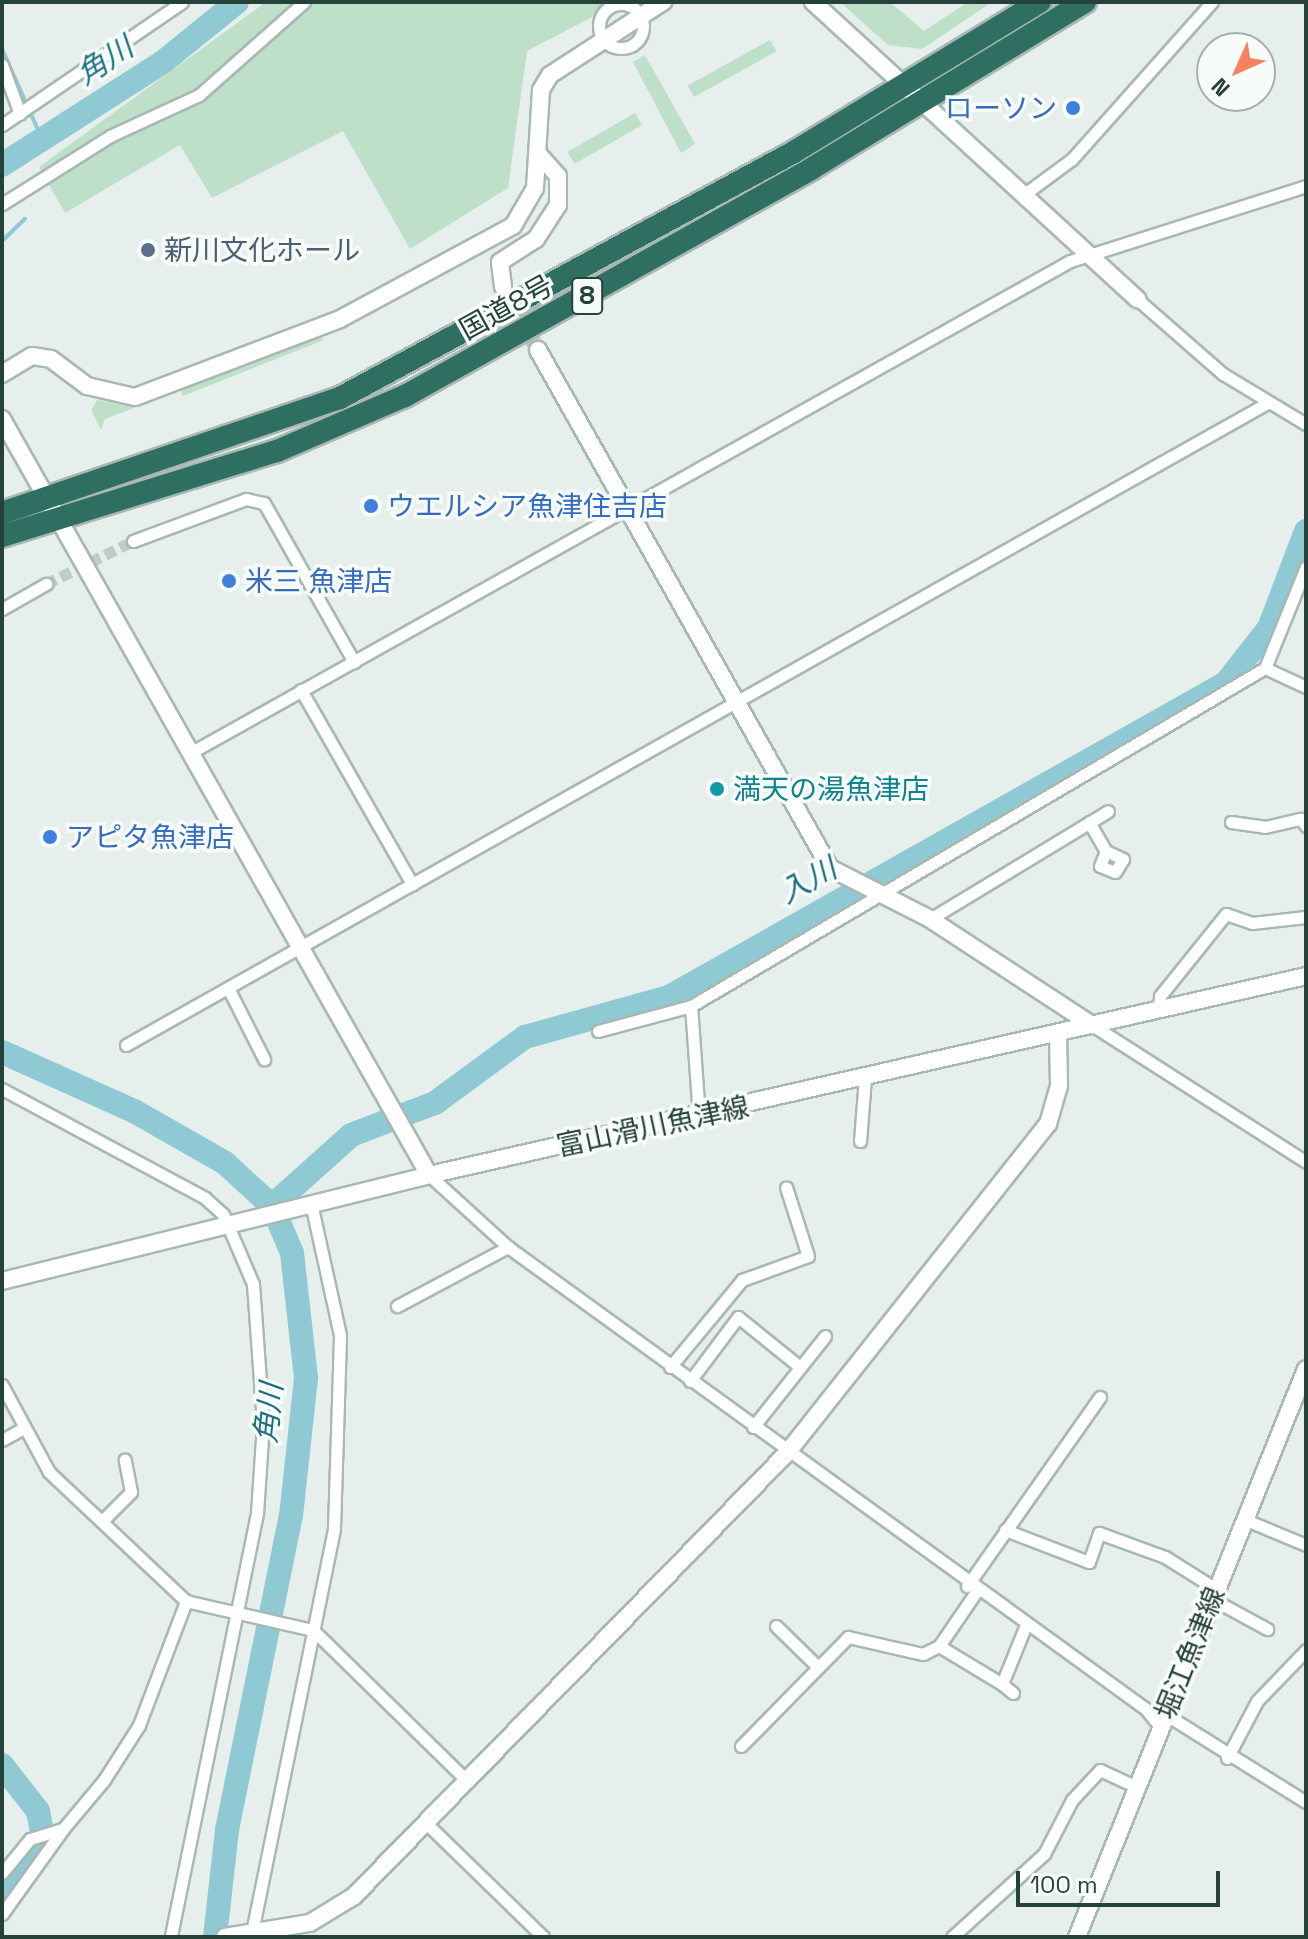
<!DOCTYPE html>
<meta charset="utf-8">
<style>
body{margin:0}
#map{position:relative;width:1308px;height:1939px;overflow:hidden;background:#e6efeb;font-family:"Space Grotesk","Noto Sans JP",sans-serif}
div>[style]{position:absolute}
.green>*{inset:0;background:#bfe0c8;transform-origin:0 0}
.stream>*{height:4px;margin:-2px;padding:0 2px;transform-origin:2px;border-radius:2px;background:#8ec9d4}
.river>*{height:24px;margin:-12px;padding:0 12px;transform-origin:12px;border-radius:12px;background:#8ec9d4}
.street-tunnel>*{height:11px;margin-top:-5.5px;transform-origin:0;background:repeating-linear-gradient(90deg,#bfccc8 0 11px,transparent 0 16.5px)}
.secondary-tunnel>*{height:16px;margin-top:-8px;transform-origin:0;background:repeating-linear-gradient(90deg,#bfccc8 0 16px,transparent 0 24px)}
.roads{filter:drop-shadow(2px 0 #a8b8b2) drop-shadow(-2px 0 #a8b8b2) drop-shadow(0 2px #a8b8b2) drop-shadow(0 -2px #a8b8b2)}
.street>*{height:11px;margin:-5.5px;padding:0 5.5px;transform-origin:5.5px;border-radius:5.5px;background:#fff}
.street>.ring{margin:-5.5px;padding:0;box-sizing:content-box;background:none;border:11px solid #fff;border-radius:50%}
.secondary>*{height:16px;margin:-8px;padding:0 8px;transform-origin:8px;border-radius:8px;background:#fff}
.highway>*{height:22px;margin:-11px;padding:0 11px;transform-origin:11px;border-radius:11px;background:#2f6f62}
.dots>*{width:22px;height:22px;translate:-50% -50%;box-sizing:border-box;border:4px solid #f7fbf9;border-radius:50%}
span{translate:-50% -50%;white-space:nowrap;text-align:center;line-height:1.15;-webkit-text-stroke:7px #f7fbf9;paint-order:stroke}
.shield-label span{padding:2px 6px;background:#f7fbf9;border:2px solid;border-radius:6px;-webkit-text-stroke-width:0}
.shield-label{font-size:26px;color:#24423a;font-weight:700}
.shop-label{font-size:28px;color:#366cbe}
.right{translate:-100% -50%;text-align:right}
.left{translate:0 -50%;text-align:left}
.service-label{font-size:28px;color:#4e5e75}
.street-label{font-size:28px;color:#24423a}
.culture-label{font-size:28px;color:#0d838f}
.water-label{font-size:30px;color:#1c6f80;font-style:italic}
.frame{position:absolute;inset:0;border:4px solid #24423a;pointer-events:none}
.north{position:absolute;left:1196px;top:32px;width:80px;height:80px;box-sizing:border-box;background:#f7fbf9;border:2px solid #a3b1ad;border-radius:50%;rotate:225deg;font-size:22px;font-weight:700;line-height:32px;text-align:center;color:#24423a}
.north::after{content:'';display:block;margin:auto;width:28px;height:36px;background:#f4845f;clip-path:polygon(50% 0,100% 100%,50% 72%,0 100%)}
.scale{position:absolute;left:1016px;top:1871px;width:204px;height:36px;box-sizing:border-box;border:4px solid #24423a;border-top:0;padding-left:10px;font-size:24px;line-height:28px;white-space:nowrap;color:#24423a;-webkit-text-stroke:6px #f7fbf9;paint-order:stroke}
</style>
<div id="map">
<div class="green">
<i style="clip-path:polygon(266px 2px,621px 2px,527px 51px,508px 188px,410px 249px,343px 131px,212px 198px,180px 145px,65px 213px,39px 167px)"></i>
<i style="clip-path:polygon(840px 2px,890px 2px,924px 31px,968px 2px,992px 2px,922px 49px,888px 45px)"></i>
<i style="left:770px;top:40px;width:13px;height:94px;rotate:61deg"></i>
<i style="clip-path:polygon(645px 55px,695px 144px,681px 153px,633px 62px)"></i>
<i style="left:635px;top:113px;width:14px;height:78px;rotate:60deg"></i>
<i style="clip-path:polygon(321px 336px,324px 340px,183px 396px,181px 390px)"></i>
<i style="clip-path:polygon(160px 398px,105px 419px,101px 430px,91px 410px,97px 400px,125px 405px)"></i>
</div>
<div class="stream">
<i style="left:2px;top:49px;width:101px;rotate:66deg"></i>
<i style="left:2px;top:241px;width:32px;rotate:-44deg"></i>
</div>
<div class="river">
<i style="left:2px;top:165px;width:191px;rotate:-32.6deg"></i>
<i style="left:163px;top:62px;width:95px;rotate:-39deg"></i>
<i style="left:2px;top:1052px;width:145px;rotate:24.1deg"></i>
<i style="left:134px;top:1111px;width:105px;rotate:29.7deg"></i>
<i style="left:225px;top:1163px;width:64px;rotate:42.5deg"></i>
<i style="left:272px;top:1206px;width:51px;rotate:66.9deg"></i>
<i style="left:292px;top:1253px;width:126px;rotate:83.6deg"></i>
<i style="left:306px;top:1378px;width:138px;rotate:96.2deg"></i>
<i style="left:291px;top:1515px;width:321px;rotate:101.5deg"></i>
<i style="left:227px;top:1830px;width:108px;rotate:96.4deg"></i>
<i style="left:272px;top:1206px;width:106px;rotate:-41.9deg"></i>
<i style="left:351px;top:1135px;width:90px;rotate:-20.9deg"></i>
<i style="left:435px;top:1103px;width:112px;rotate:-36.3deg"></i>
<i style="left:525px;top:1037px;width:149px;rotate:-15.5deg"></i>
<i style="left:669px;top:997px;width:639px;rotate:-29.41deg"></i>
<i style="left:1226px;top:683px;width:70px;rotate:-52deg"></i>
<i style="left:1269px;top:628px;width:104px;rotate:-69.1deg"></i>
<i style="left:2px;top:1765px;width:58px;rotate:52deg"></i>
<i style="left:38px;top:1811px;width:25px;rotate:79deg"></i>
<i style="left:43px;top:1836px;width:73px;rotate:123.9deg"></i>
</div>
<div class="street-tunnel">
<i style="left:46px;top:584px;width:97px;rotate:-26.3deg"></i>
</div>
<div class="secondary-tunnel">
<i style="left:503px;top:287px;width:72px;rotate:60.9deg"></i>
</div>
<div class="roads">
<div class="street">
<i class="ring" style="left:599px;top:4px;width:33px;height:33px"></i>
<i style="left:2px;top:65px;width:52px;rotate:69.8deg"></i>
<i style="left:2px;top:125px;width:218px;rotate:-34.3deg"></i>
<i style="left:1026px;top:193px;width:57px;rotate:-36.5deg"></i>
<i style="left:1072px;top:159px;width:210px;rotate:-48.3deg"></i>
<i style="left:2px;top:204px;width:128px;rotate:-32.2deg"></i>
<i style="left:110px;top:136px;width:98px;rotate:-24.7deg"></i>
<i style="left:199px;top:95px;width:140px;rotate:-41.5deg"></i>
<i style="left:1137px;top:299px;width:114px;rotate:41.1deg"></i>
<i style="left:1223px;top:374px;width:97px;rotate:31.1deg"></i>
<i style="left:133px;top:541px;width:121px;rotate:-20.4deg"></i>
<i style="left:246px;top:499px;width:18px;rotate:13deg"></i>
<i style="left:264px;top:503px;width:183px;rotate:60.5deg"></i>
<i style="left:2px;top:609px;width:51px;rotate:-29.6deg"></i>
<i style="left:1265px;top:668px;width:45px;rotate:24.9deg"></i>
<i style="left:301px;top:690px;width:224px;rotate:60.2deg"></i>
<i style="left:190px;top:753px;width:1008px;rotate:-29.21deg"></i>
<i style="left:1070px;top:261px;width:248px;rotate:-17.6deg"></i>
<i style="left:1089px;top:822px;width:34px;rotate:60deg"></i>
<i style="left:1106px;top:851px;width:16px;rotate:112deg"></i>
<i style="left:1100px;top:866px;width:16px;rotate:22deg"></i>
<i style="left:1115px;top:872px;width:15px;rotate:-58deg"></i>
<i style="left:1123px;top:859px;width:19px;rotate:-155deg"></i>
<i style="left:1231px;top:822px;width:34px;rotate:8deg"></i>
<i style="left:1265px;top:827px;width:37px;rotate:-13deg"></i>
<i style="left:1301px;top:819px;width:9px;rotate:54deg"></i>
<i style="left:930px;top:919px;width:208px;rotate:-31.2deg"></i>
<i style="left:228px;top:988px;width:80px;rotate:63.1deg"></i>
<i style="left:1159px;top:1010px;width:14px;rotate:-86deg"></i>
<i style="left:1160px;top:996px;width:105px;rotate:-51.2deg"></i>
<i style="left:1226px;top:914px;width:28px;rotate:19deg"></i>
<i style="left:1252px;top:923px;width:54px;rotate:-6.3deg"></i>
<i style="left:1092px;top:1025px;width:254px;rotate:32.6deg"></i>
<i style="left:598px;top:1031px;width:96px;rotate:-15deg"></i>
<i style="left:126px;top:1045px;width:1309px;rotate:-29.36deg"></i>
<i style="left:2px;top:1089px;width:230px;rotate:28.2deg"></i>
<i style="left:205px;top:1198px;width:24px;rotate:42deg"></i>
<i style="left:223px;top:1214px;width:76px;rotate:66.8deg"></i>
<i style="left:253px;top:1284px;width:139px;rotate:85.9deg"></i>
<i style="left:263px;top:1423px;width:90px;rotate:93.8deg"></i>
<i style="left:257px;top:1513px;width:433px;rotate:101.5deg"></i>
<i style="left:699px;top:1117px;width:111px;rotate:-94.1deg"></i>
<i style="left:691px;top:1006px;width:666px;rotate:-30.49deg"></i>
<i style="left:1265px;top:668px;width:109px;rotate:-67.9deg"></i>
<i style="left:860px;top:1141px;width:63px;rotate:-85.5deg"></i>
<i style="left:429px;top:1175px;width:107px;rotate:42.3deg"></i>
<i style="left:508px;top:1247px;width:788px;rotate:35.91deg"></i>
<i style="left:1146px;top:1709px;width:23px;rotate:52deg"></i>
<i style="left:397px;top:1306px;width:126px;rotate:-28deg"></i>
<i style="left:670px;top:1367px;width:113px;rotate:-50.4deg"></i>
<i style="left:742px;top:1280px;width:70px;rotate:-20deg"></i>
<i style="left:808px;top:1256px;width:72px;rotate:-107.7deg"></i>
<i style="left:690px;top:1381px;width:80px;rotate:-53.1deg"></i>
<i style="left:738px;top:1317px;width:80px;rotate:38.9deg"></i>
<i style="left:2px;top:1385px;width:99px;rotate:61.6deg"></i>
<i style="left:49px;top:1472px;width:188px;rotate:43.3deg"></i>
<i style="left:186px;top:1601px;width:130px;rotate:12.9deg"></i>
<i style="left:313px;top:1630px;width:217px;rotate:44.4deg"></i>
<i style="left:753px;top:1427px;width:116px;rotate:-51.6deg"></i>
<i style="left:2px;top:1440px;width:25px;rotate:-29deg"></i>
<i style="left:1246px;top:1520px;width:65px;rotate:22.6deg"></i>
<i style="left:102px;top:1521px;width:41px;rotate:-45deg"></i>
<i style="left:131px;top:1492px;width:33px;rotate:-101deg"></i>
<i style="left:1005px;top:1530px;width:90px;rotate:20.9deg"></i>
<i style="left:1089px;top:1562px;width:31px;rotate:-71deg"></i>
<i style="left:1099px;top:1533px;width:70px;rotate:20deg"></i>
<i style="left:1165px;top:1557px;width:60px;rotate:32.1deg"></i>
<i style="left:967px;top:1586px;width:231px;rotate:-54.9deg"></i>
<i style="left:1212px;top:1599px;width:63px;rotate:28.6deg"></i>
<i style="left:776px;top:1626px;width:59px;rotate:44.3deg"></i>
<i style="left:939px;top:1646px;width:74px;rotate:31.1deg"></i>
<i style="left:1013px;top:1693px;width:14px;rotate:-141deg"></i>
<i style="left:1002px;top:1684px;width:61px;rotate:-68deg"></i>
<i style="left:1165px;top:1714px;width:166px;rotate:32deg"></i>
<i style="left:741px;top:1746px;width:153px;rotate:-45.5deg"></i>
<i style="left:848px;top:1637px;width:77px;rotate:12.8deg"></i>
<i style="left:923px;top:1654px;width:18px;rotate:-27deg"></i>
<i style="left:939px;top:1646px;width:65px;rotate:-55.6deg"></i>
<i style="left:1227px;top:1758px;width:64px;rotate:-62.2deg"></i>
<i style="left:1257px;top:1701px;width:71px;rotate:-46.1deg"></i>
<i style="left:427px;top:1824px;width:162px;rotate:44.2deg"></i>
<i style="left:2px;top:1873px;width:44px;rotate:-50.5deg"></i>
<i style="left:30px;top:1839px;width:34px;rotate:-17deg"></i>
<i style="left:63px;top:1829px;width:64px;rotate:-50.1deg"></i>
<i style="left:104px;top:1780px;width:65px;rotate:-57.5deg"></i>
<i style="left:139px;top:1725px;width:133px;rotate:-69.2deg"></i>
<i style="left:2px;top:1914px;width:105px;rotate:-54.3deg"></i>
<i style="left:251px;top:1937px;width:417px;rotate:-78.5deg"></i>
<i style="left:334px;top:1528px;width:193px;rotate:-88.2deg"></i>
<i style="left:340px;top:1335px;width:130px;rotate:-102.4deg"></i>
<i style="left:952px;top:1937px;width:124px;rotate:-42.1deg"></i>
<i style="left:1044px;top:1854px;width:61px;rotate:-62.6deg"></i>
<i style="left:1072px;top:1800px;width:41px;rotate:-47deg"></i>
<i style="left:1100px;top:1770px;width:38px;rotate:25deg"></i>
</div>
<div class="secondary">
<i style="left:813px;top:2px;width:440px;rotate:42.5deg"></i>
<i style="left:503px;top:287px;width:25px;rotate:-97deg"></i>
<i style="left:500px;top:262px;width:43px;rotate:-32.6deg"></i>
<i style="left:536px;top:239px;width:40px;rotate:-57.1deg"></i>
<i style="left:558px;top:205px;width:29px;rotate:-90deg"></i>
<i style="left:558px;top:176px;width:31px;rotate:-132deg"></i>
<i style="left:538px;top:350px;width:595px;rotate:60.59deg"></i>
<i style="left:830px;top:868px;width:112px;rotate:27deg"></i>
<i style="left:930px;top:919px;width:194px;rotate:33.2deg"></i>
<i style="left:2px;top:374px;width:35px;rotate:-31deg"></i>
<i style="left:32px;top:356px;width:19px;rotate:9deg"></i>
<i style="left:51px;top:359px;width:45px;rotate:36.9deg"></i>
<i style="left:87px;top:386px;width:49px;rotate:12.9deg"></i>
<i style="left:135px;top:397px;width:219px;rotate:-20.8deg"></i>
<i style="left:340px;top:319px;width:196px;rotate:-28.3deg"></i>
<i style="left:513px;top:226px;width:44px;rotate:-59.9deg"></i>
<i style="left:535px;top:188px;width:98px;rotate:-86.5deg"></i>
<i style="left:541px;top:90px;width:17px;rotate:-59deg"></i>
<i style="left:550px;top:75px;width:135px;rotate:-32.9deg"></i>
<i style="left:2px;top:419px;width:868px;rotate:60.54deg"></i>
<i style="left:2px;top:1281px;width:440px;rotate:-13.9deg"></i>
<i style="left:429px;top:1175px;width:899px;rotate:-12.78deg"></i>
<i style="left:225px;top:1937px;width:86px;rotate:-9.4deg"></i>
<i style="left:310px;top:1923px;width:52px;rotate:-31.5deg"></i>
<i style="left:354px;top:1896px;width:619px;rotate:-45.65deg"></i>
<i style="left:787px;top:1453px;width:420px;rotate:-51.6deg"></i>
<i style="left:1048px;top:1124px;width:40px;rotate:-74deg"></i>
<i style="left:1059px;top:1086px;width:53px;rotate:-91.1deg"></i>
<i style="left:1077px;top:1937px;width:612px;rotate:-68.04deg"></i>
</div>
<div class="highway">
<i style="left:2px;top:513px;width:357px;rotate:-18.8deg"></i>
<i style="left:340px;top:398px;width:516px;rotate:-28.45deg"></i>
<i style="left:794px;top:152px;width:288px;rotate:-31.4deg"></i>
<i style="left:2px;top:536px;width:288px;rotate:-17.2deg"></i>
<i style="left:277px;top:451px;width:139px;rotate:-23.3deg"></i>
<i style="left:405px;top:396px;width:465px;rotate:-29.2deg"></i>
<i style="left:811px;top:169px;width:321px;rotate:-31.4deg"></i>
</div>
</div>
<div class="dots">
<i style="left:1073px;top:108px;background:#3f7fe0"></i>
<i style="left:148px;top:250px;background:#5c6f8a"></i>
<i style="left:371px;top:506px;background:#3f7fe0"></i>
<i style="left:229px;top:581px;background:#3f7fe0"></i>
<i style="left:717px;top:789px;background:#0f9aa8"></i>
<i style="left:50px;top:837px;background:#3f7fe0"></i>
</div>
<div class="shield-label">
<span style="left:587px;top:296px">8</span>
</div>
<div class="shop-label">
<span class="right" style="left:1057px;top:108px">ローソン</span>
<span class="left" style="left:387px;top:506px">ウエルシア魚津住吉店</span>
<span class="left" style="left:245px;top:581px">米三 魚津店</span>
<span class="left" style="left:66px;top:837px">アピタ魚津店</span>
</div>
<div class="service-label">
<span class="left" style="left:164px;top:250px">新川文化ホール</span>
</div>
<div class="street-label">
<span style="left:506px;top:307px;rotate:-29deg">国道8号</span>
<span style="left:653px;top:1126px;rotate:-12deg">富山滑川魚津線</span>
<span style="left:1190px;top:1653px;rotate:-68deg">堀江魚津線</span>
</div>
<div class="culture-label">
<span class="left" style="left:733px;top:789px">満天の湯魚津店</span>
</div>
<div class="water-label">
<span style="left:105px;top:61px;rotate:-33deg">角川</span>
<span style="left:808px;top:881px;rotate:-29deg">入川</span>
<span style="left:269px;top:1413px;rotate:-84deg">角川</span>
</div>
<div class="frame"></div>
<div class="north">N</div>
<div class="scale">100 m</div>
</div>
